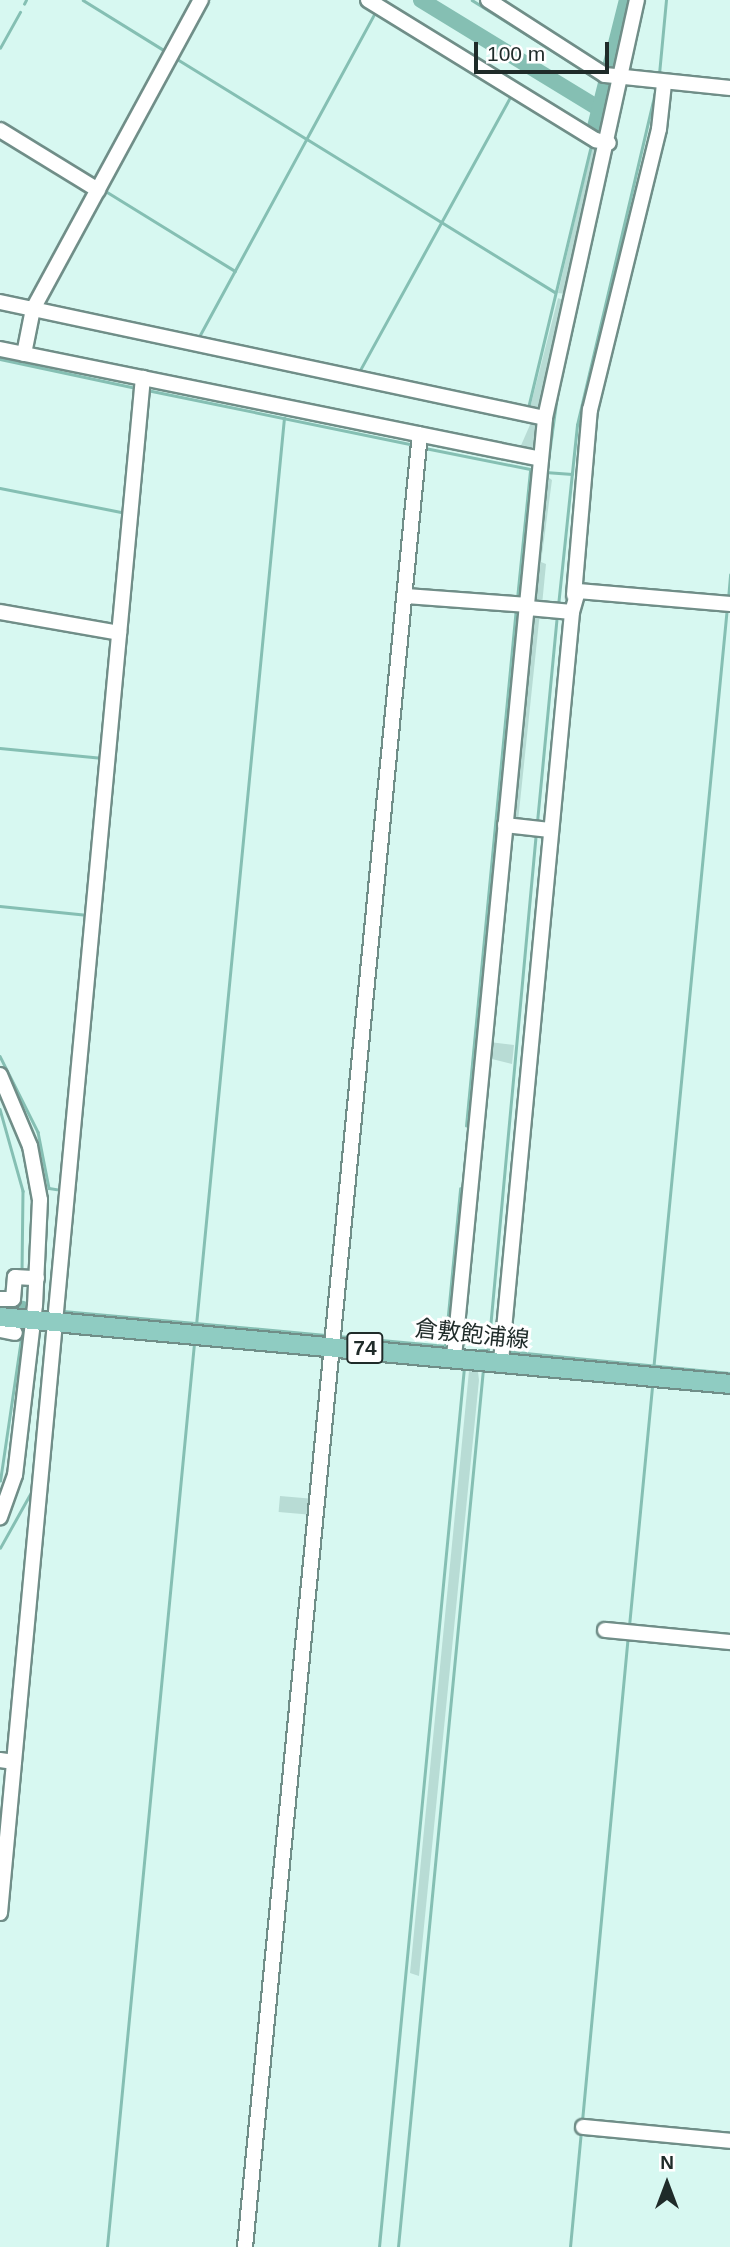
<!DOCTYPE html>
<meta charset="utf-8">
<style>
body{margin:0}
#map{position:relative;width:730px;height:2247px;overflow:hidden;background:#d7f8f1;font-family:Arial,"Noto Sans JP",sans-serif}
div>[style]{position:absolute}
.green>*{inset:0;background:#b8dcd5;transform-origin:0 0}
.stream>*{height:2.5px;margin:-1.25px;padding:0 1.25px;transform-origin:1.25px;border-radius:1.25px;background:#85bfb3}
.river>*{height:16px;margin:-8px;padding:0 8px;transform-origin:8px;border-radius:8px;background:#85bfb3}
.roads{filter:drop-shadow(2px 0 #708e88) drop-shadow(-2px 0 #708e88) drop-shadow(0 2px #708e88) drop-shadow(0 -2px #708e88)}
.minor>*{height:14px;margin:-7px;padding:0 7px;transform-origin:7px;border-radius:7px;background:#fff}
.major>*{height:18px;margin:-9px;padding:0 9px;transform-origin:9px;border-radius:9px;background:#8fccc2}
span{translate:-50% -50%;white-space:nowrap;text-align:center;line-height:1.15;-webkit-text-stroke:6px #fff;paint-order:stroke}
.shield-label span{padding:2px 5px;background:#fff;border:2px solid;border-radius:5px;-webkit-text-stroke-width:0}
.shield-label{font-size:21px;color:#1f2b29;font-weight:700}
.street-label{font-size:23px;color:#1f2b29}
.north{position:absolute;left:632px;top:2149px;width:70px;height:70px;-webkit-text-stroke:5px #fff;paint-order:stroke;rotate:0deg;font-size:19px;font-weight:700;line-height:28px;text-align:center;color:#1f2b29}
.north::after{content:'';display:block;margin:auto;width:24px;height:32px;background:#1f2b29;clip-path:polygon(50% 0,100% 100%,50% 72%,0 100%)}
.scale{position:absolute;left:474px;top:42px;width:135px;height:32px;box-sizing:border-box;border:4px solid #1f2b29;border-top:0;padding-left:9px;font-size:21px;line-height:24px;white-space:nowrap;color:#1f2b29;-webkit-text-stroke:5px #fff;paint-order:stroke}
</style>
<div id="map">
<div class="green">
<i style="clip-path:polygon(593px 143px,598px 145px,566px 294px,558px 293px)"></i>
<i style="clip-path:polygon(558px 298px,565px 301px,542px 411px,529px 412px)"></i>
<i style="clip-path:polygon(533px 418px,540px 421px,536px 447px,519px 450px)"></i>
<i style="clip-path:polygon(545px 475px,552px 480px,541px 562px,546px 564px,542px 605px,533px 606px)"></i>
<i style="left:540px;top:612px;width:213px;height:10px;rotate:96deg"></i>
<i style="clip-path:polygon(510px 690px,497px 853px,494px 854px)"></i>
<i style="clip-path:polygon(489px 1042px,514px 1045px,512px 1064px,488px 1058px)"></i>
<i style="clip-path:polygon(469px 1371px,478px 1372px,479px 1380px,419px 1976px,410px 1973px)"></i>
<i style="left:280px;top:1496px;width:35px;height:16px;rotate:5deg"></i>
</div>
<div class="stream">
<i style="left:83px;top:0;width:99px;rotate:31.8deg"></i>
<i style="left:472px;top:0;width:160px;rotate:32.2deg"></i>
<i style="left:24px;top:4px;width:4px;rotate:-63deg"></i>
<i style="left:377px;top:10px;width:147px;rotate:118.5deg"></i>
<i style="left:307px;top:139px;width:291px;rotate:31.7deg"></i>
<i style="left:0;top:48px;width:41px;rotate:-60.9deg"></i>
<i style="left:174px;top:57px;width:156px;rotate:31.7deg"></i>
<i style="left:307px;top:139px;width:229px;rotate:118.5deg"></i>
<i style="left:659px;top:74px;width:74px;rotate:-84.6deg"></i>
<i style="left:104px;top:190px;width:154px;rotate:31.7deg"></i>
<i style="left:566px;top:354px;width:28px;rotate:-77deg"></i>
<i style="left:0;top:359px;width:140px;rotate:12deg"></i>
<i style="left:359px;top:372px;width:317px;rotate:-61.2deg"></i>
<i style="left:147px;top:390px;width:274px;rotate:11.6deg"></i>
<i style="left:528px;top:408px;width:266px;rotate:-76.5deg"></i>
<i style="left:425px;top:448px;width:112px;rotate:11.3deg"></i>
<i style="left:548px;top:461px;width:67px;rotate:-82.2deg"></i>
<i style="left:545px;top:472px;width:27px;rotate:4deg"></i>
<i style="left:0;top:488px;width:128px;rotate:11.2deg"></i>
<i style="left:517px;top:599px;width:130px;rotate:-84.2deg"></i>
<i style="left:728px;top:599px;width:24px;rotate:-85deg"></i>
<i style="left:558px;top:606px;width:182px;rotate:-84deg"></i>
<i style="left:577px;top:425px;width:350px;rotate:-76.8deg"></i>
<i style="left:0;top:748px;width:103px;rotate:5.5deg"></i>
<i style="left:537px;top:822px;width:207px;rotate:-84.5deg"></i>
<i style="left:0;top:906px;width:88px;rotate:5.8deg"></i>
<i style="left:0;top:1056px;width:85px;rotate:63.4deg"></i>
<i style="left:38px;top:1132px;width:57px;rotate:78.9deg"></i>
<i style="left:49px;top:1188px;width:13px;rotate:9deg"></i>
<i style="left:0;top:1109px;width:85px;rotate:74.3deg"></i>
<i style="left:23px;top:1191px;width:82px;rotate:90.7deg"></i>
<i style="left:466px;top:1126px;width:520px;rotate:-84.49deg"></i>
<i style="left:20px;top:1301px;width:14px;rotate:-86deg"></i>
<i style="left:63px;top:1311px;width:266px;rotate:5.2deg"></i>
<i style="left:196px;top:1325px;width:911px;rotate:-84.46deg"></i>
<i style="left:338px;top:1336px;width:108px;rotate:5.3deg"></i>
<i style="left:445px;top:1346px;width:158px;rotate:-84.5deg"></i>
<i style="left:464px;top:1350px;width:1px"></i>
<i style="left:479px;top:1350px;width:9px"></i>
<i style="left:488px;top:1350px;width:520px;rotate:-84.71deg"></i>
<i style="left:505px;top:1351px;width:226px;rotate:5.6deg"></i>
<i style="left:653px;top:1371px;width:768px;rotate:-84.47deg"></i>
<i style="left:0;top:1481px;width:145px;rotate:-81.6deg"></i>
<i style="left:0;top:1548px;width:68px;rotate:-60.8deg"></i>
<i style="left:629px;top:1626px;width:242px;rotate:-84.5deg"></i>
<i style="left:582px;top:2121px;width:487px;rotate:-84.6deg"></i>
<i style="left:107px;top:2247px;width:907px;rotate:-84.5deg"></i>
<i style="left:379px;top:2247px;width:884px;rotate:-84.48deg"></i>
<i style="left:398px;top:2247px;width:882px;rotate:-84.47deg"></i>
<i style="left:570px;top:2247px;width:117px;rotate:-84.6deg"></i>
</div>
<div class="river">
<i style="left:421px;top:0;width:211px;rotate:31.4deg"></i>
<i style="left:593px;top:135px;width:139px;rotate:-75.9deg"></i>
<i style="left:0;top:1305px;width:23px;rotate:10deg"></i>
</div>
<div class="roads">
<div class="minor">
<i style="left:368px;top:0;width:268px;rotate:31.6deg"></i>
<i style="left:596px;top:140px;width:13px;rotate:13deg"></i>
<i style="left:488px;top:0;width:139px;rotate:32.7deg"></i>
<i style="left:605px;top:75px;width:126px;rotate:5.9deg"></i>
<i style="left:0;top:130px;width:115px;rotate:31.5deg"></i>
<i style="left:0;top:302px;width:557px;rotate:12.02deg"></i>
<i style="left:0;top:349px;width:552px;rotate:11.49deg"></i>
<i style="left:24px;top:354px;width:46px;rotate:-78.7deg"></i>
<i style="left:33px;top:309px;width:352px;rotate:-61.5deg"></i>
<i style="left:574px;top:595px;width:186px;rotate:-85.1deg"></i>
<i style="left:590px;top:410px;width:289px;rotate:-76.2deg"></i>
<i style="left:659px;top:129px;width:45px;rotate:-83.7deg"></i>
<i style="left:406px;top:596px;width:122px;rotate:4.2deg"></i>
<i style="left:528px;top:608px;width:44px;rotate:5.2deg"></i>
<i style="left:572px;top:612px;width:22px;rotate:-74deg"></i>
<i style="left:578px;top:591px;width:153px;rotate:4.9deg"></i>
<i style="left:0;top:612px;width:121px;rotate:10deg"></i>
<i style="left:505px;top:825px;width:45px;rotate:6.3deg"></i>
<i style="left:0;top:1075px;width:77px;rotate:67.1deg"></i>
<i style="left:30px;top:1146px;width:55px;rotate:79.5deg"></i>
<i style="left:40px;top:1200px;width:105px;rotate:92.7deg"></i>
<i style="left:35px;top:1305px;width:171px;rotate:96.7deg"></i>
<i style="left:15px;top:1475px;width:45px;rotate:109.7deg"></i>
<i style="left:0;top:1299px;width:13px"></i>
<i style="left:13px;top:1299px;width:22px;rotate:-85deg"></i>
<i style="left:15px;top:1277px;width:22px;rotate:3deg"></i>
<i style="left:0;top:1330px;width:15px;rotate:11deg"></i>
<i style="left:454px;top:1357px;width:943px;rotate:-84.46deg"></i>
<i style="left:545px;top:418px;width:428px;rotate:-77.6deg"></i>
<i style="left:501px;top:1361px;width:752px;rotate:-84.58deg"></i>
<i style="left:605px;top:1630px;width:126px;rotate:5.5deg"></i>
<i style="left:0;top:1760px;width:14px;rotate:8deg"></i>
<i style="left:0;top:1913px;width:1542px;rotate:-84.68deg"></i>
<i style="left:583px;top:2127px;width:148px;rotate:5.4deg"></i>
<i style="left:245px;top:2247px;width:1821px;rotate:-84.49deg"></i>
</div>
<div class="major">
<i style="left:0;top:1317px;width:733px;rotate:5.24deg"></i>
</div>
</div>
<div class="shield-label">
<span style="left:365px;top:1348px">74</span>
</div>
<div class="street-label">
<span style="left:472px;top:1334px;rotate:6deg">倉敷飽浦線</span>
</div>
<div class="north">N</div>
<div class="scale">100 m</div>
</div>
